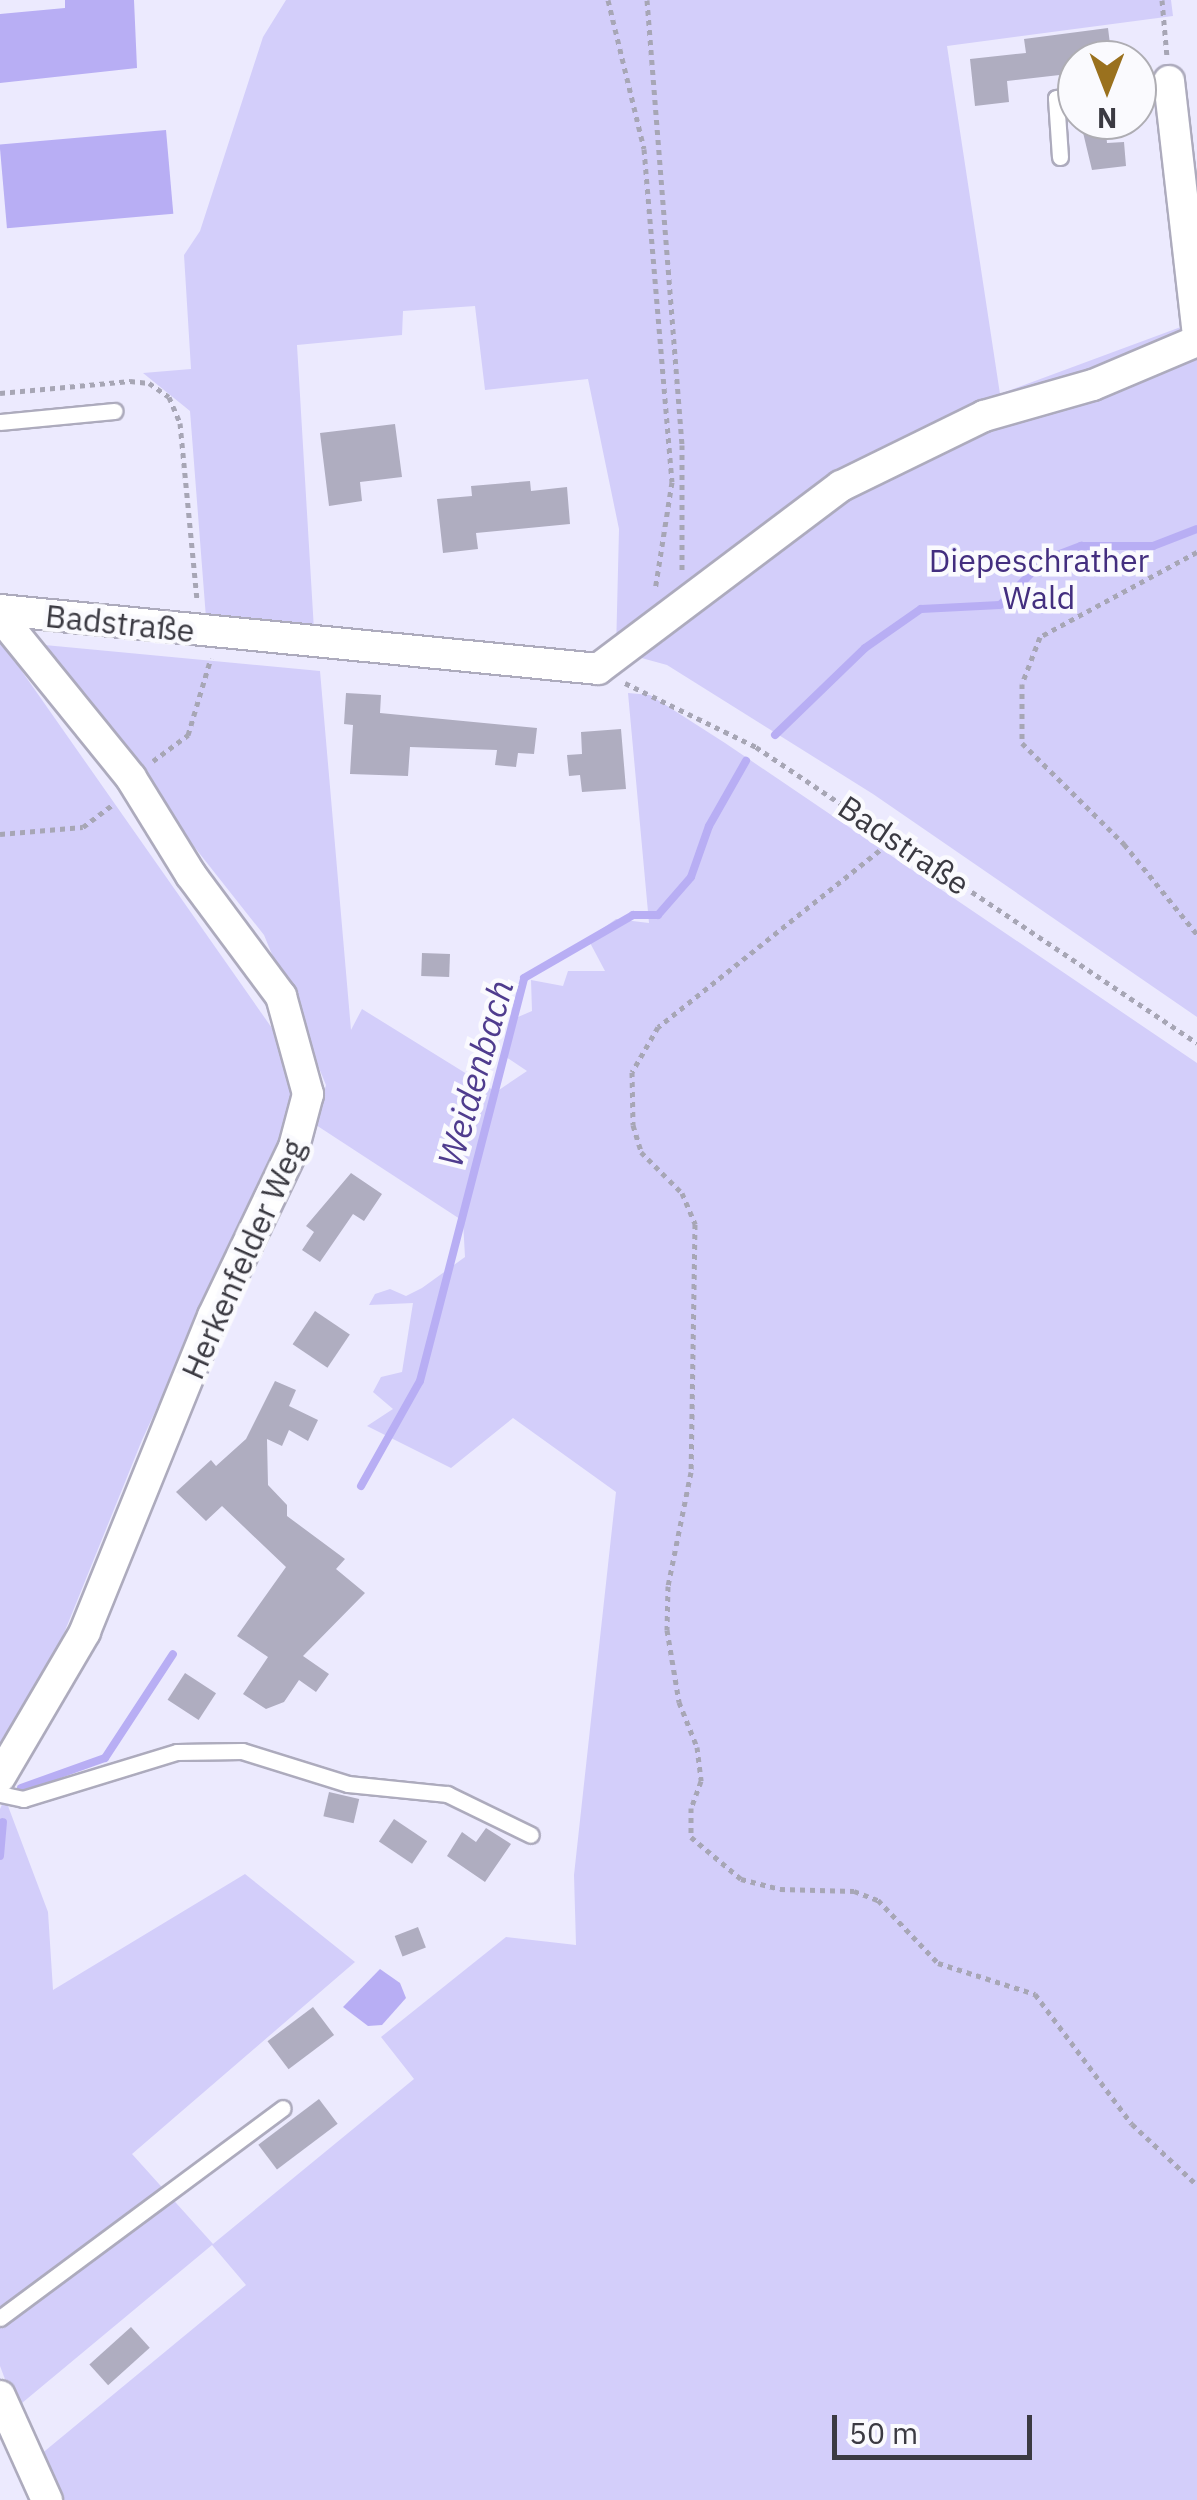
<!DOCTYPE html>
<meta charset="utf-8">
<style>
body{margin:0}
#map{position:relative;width:1197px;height:2500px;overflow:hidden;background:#eceafe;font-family:"IBM Plex Sans",sans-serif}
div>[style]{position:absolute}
.green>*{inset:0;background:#d3cefa}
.water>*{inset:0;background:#b8aef4;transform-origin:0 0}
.stream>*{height:8px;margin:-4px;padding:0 4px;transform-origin:4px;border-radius:4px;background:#b8aef4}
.building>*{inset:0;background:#afadc0;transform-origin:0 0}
.path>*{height:5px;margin-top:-2.5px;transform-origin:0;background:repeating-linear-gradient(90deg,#a7a6b5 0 5px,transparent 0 10px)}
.roads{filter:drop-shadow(2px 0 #adabbd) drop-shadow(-2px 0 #adabbd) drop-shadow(0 2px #adabbd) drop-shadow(0 -2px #adabbd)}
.service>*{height:15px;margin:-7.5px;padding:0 7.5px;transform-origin:7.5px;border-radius:7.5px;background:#fff}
.minor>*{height:30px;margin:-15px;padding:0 15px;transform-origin:15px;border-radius:15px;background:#fff}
span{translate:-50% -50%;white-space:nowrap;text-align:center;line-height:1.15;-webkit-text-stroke:9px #fafafe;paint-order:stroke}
.park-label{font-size:32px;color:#432e7f}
.street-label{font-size:32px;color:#3b3a42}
.water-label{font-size:35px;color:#4f3c8e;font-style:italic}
.north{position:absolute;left:1057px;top:40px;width:100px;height:100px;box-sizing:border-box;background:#fafafe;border:2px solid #aeadb3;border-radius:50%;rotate:180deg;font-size:28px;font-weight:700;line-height:40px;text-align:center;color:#3b3a42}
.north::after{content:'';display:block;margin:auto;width:35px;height:45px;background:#9a711e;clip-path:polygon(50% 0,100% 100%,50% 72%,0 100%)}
.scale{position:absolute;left:832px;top:2415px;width:200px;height:45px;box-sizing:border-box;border:5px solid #3b3a42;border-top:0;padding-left:12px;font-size:30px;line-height:35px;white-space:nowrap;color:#3b3a42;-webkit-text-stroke:8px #fafafe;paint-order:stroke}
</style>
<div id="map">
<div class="green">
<i style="clip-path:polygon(286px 0,1171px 0,1173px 16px,947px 46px,1000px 394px,1197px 321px,1197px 1017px,873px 794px,667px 665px,616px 651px,619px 529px,588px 379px,485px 390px,475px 306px,403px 311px,402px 335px,297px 345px,314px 630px,206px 618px,190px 411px,143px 373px,191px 369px,184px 255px,200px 231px,263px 37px)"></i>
<i style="clip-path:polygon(0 640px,295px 1061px,297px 1105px,142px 1440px,54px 1658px,0 1744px)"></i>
<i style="clip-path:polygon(34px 644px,320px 671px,351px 1030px,362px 1009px,496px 1092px,527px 1071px,506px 1057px,507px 1038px,518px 1017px,532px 1011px,531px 980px,563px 986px,568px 971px,605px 971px,588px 939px,616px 919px,649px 923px,628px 693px,650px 695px,725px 743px,1197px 1063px,1197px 2500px,59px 2500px,40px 2455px,246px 2285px,212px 2245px,16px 2408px,0 2366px,0 1809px,5px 1798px,48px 1912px,53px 1990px,245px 1874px,355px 1962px,132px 2154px,213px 2244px,414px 2079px,381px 2037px,506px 1937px,576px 1945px,574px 1875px,616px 1492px,513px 1418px,451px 1468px,367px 1426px,393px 1409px,373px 1392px,381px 1377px,402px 1372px,413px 1303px,369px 1305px,375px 1294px,390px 1289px,406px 1296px,422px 1288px,465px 1257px,463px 1221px,316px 1125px,326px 1085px,264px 935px)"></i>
</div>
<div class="water">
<i style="clip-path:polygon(65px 0,134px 0,137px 68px,0 83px,0 14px,65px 8px)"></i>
<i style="left:166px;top:130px;width:84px;height:167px;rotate:85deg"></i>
<i style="clip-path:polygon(380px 1969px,400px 1983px,406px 1998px,382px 2025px,368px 2026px,343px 2007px)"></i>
</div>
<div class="stream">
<i style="left:775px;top:735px;width:125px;rotate:-44deg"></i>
<i style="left:865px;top:648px;width:68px;rotate:-34.9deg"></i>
<i style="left:921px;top:609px;width:79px;rotate:-2.9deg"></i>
<i style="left:1000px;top:605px;width:63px;rotate:-45.6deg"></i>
<i style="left:1044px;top:560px;width:40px;rotate:-21deg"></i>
<i style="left:1081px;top:546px;width:72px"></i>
<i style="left:1153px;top:546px;width:47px;rotate:-21.1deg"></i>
<i style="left:361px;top:1486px;width:120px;rotate:-60.7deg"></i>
<i style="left:420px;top:1381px;width:416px;rotate:-75.5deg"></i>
<i style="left:524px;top:978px;width:126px;rotate:-30deg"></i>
<i style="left:633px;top:915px;width:25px"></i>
<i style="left:658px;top:915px;width:50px;rotate:-49deg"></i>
<i style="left:691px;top:877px;width:54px;rotate:-70.6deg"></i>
<i style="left:709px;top:826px;width:75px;rotate:-60.4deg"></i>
<i style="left:21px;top:1788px;width:89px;rotate:-19.7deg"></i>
<i style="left:105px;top:1758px;width:124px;rotate:-56.8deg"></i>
<i style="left:0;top:1856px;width:34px;rotate:-85deg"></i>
</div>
<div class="building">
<i style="clip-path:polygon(1108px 28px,1112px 60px,1077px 60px,1077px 73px,1007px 81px,1009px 102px,975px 106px,970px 59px,1026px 53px,1024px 39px)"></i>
<i style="clip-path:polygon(1080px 120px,1105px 120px,1107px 143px,1124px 142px,1126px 166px,1092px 170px)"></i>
<i style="clip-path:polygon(395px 424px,402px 477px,360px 482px,362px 501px,329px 506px,320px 433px)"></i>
<i style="clip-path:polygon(530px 481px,531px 491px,567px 487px,570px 524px,476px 533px,478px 549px,443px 553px,437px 499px,472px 496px,471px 486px)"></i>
<i style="clip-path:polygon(346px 693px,381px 695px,380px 713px,537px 728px,534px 754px,518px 753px,516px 767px,495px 765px,497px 750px,410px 747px,408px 776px,350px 774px,353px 725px,344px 724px)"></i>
<i style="clip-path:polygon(621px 729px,626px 789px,582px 792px,580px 775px,569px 776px,567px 755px,582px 754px,581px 732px)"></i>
<i style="left:422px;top:953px;width:28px;height:23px;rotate:2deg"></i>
<i style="clip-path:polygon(351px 1173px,382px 1194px,364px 1221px,353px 1214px,320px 1262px,302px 1250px,314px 1232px,306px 1226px)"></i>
<i style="left:315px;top:1311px;width:42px;height:40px;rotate:34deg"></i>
<i style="clip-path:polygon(275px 1381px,296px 1390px,289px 1406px,318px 1420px,308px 1441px,289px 1430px,282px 1446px,267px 1439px,268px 1485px,287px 1505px,287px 1516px,345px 1559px,336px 1569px,365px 1593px,303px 1656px,329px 1674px,316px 1692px,299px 1680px,284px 1702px,266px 1709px,243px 1694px,268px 1657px,237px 1636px,286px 1567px,222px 1506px,206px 1521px,176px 1492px,211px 1460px,216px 1466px,246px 1439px)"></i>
<i style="left:185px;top:1673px;width:37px;height:32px;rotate:33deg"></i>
<i style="left:329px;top:1792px;width:31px;height:25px;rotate:13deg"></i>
<i style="left:394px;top:1819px;width:40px;height:27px;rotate:34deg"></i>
<i style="clip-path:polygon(486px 1828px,511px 1844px,485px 1882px,447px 1856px,462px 1832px,476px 1842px)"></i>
<i style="left:418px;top:1927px;width:22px;height:25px;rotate:69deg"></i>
<i style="left:313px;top:2007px;width:35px;height:57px;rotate:53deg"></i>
<i style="left:319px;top:2099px;width:31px;height:76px;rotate:53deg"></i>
<i style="left:131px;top:2327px;width:28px;height:56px;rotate:48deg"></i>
</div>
<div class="path">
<i style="left:608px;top:0;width:153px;rotate:76.4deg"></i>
<i style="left:644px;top:149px;width:334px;rotate:85.2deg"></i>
<i style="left:672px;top:482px;width:109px;rotate:98.9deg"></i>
<i style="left:647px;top:0;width:446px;rotate:85.5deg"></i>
<i style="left:682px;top:445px;width:127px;rotate:90deg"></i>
<i style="left:1162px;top:0;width:57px;rotate:85deg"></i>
<i style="left:0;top:393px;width:131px;rotate:-5.3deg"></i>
<i style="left:130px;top:381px;width:19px;rotate:6deg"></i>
<i style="left:149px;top:383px;width:24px;rotate:35deg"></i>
<i style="left:169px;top:397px;width:28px;rotate:67deg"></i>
<i style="left:180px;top:423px;width:179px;rotate:84.5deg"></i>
<i style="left:1197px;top:552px;width:179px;rotate:151.6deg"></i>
<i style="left:1040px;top:637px;width:50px;rotate:111deg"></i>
<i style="left:1022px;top:684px;width:59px;rotate:90deg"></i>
<i style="left:1022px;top:743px;width:144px;rotate:44.7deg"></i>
<i style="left:1124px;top:844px;width:116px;rotate:51deg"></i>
<i style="left:625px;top:683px;width:146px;rotate:26deg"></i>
<i style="left:756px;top:747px;width:531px;rotate:33.87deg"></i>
<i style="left:153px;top:761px;width:44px;rotate:-36.6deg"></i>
<i style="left:188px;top:735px;width:80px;rotate:-73.4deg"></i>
<i style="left:0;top:834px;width:83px;rotate:-4.8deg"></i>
<i style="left:83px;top:827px;width:39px;rotate:-37deg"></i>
<i style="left:895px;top:838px;width:303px;rotate:141.4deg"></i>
<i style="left:658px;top:1027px;width:52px;rotate:120deg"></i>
<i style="left:632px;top:1072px;width:53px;rotate:88.9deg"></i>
<i style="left:633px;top:1125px;width:28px;rotate:73deg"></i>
<i style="left:641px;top:1152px;width:58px;rotate:45deg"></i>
<i style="left:682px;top:1193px;width:34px;rotate:67deg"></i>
<i style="left:695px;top:1224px;width:248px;rotate:90.9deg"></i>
<i style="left:691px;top:1472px;width:116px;rotate:101.4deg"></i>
<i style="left:668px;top:1586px;width:44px;rotate:91.3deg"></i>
<i style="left:667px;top:1630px;width:73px;rotate:80.5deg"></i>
<i style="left:679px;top:1702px;width:48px;rotate:68.2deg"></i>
<i style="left:697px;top:1747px;width:34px;rotate:83deg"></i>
<i style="left:701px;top:1781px;width:29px;rotate:110deg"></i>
<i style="left:691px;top:1808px;width:29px;rotate:90deg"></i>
<i style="left:691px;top:1837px;width:65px;rotate:40deg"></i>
<i style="left:741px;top:1879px;width:40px;rotate:14.4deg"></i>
<i style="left:780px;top:1889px;width:74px;rotate:1.5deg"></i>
<i style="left:854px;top:1891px;width:26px;rotate:21deg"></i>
<i style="left:878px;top:1900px;width:87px;rotate:46.4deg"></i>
<i style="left:938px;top:1963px;width:102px;rotate:17.7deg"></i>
<i style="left:1035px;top:1994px;width:162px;rotate:53.3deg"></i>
<i style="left:1132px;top:2124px;width:89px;rotate:43.2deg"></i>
</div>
<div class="roads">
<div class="service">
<i style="left:1137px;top:84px;width:32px;rotate:-5deg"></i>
<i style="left:1060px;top:157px;width:59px;rotate:-93.9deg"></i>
<i style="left:1056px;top:98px;width:21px;rotate:-11deg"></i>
<i style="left:0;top:422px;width:115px;rotate:-5.5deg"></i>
<i style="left:0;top:1794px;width:24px;rotate:12deg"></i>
<i style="left:23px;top:1799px;width:161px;rotate:-17deg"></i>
<i style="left:177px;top:1752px;width:65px;rotate:-0.9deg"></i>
<i style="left:242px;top:1751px;width:111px;rotate:17.3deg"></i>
<i style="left:348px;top:1784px;width:100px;rotate:5.8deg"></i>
<i style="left:447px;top:1794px;width:93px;rotate:26deg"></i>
<i style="left:0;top:2318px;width:352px;rotate:-36.6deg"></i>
</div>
<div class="minor">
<i style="left:1169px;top:81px;width:249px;rotate:83.5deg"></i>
<i style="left:0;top:610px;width:601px;rotate:5.63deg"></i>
<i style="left:598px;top:669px;width:304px;rotate:-37deg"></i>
<i style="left:841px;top:486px;width:159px;rotate:-26.1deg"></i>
<i style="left:984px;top:416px;width:113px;rotate:-15.9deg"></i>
<i style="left:1093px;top:385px;width:113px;rotate:-22.9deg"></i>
<i style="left:0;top:616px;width:208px;rotate:51deg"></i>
<i style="left:131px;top:778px;width:114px;rotate:58.3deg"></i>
<i style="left:191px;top:875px;width:151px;rotate:53.4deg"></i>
<i style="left:281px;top:996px;width:102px;rotate:74.6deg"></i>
<i style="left:308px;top:1094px;width:55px;rotate:104.8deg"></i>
<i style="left:294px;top:1147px;width:187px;rotate:115.6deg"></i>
<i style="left:213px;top:1316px;width:341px;rotate:112.1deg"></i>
<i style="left:85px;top:1632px;width:168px;rotate:120.4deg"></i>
<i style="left:0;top:2396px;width:114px;rotate:65.7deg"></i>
</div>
</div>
<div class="park-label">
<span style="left:1039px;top:579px">Diepeschrather<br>Wald</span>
</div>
<div class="street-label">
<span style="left:120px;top:623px;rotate:6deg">Badstraße</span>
<span style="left:904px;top:845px;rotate:34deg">Badstraße</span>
<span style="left:243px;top:1259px;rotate:-66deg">Herkenfelder Weg</span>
</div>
<div class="water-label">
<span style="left:475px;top:1073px;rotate:-74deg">Weidenbach</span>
</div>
<div class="north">N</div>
<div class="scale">50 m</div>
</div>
